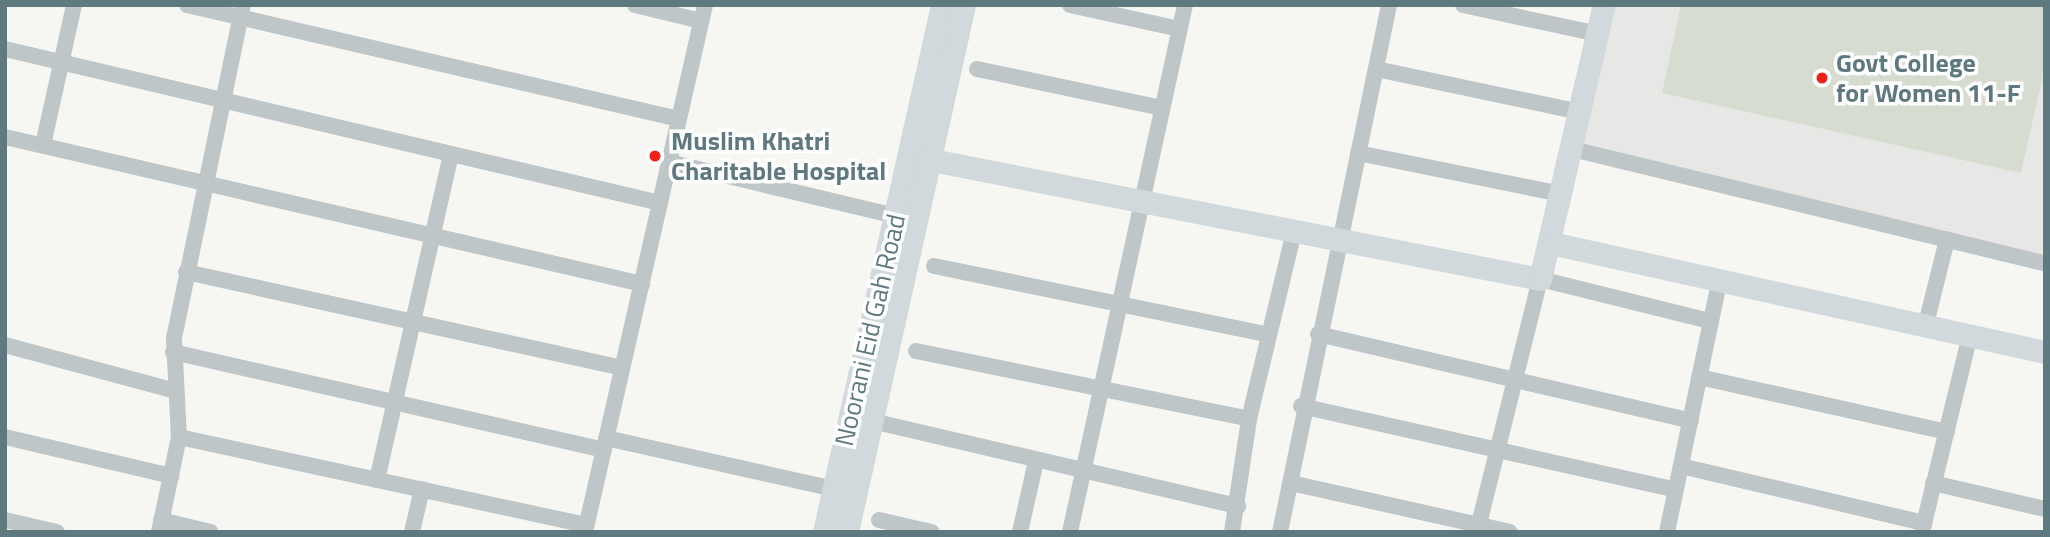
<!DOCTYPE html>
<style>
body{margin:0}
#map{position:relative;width:2050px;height:537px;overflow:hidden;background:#f6f6f3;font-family:"Titillium Web",sans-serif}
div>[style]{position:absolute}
.built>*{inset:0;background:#e7e7e6}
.green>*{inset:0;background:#d7dcd1}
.street>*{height:16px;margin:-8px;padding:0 8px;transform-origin:8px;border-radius:8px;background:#bfc6c8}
.secondary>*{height:23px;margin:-11.5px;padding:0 11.5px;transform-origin:11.5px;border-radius:11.5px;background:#d2d9dc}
.dots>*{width:19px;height:19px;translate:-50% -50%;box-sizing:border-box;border:4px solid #fff;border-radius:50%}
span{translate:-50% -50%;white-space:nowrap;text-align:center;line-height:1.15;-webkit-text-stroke:7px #fff;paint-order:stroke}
.poi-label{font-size:26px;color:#5f7980;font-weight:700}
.left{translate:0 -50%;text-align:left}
.street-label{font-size:26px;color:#5f7980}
.frame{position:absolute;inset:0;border:7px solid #5f7980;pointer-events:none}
</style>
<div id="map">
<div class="built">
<i style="clip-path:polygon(1616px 5px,2045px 5px,2045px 263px,1581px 151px)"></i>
</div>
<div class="green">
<i style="clip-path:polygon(1681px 5px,2045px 5px,2045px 66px,2021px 173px,1662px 93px)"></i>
</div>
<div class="street">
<i style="left:187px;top:5px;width:505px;rotate:13.05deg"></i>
<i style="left:243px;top:5px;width:341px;rotate:101.7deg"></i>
<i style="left:174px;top:339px;width:98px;rotate:87.1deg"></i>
<i style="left:179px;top:437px;width:417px;rotate:12.2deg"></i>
<i style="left:635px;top:5px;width:68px;rotate:13.6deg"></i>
<i style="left:1070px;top:5px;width:112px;rotate:12.4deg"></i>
<i style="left:1463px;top:5px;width:138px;rotate:12.1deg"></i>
<i style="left:5px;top:49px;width:673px;rotate:13.23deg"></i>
<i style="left:977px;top:69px;width:189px;rotate:11.9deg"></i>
<i style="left:1376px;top:69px;width:208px;rotate:11.9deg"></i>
<i style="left:5px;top:137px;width:654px;rotate:12.99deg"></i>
<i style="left:43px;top:145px;width:143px;rotate:-77.5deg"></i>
<i style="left:1572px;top:149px;width:487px;rotate:13.6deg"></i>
<i style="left:1358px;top:153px;width:208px;rotate:11.4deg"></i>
<i style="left:669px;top:162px;width:232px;rotate:13.4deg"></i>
<i style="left:934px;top:266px;width:342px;rotate:11.6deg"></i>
<i style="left:186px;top:272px;width:446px;rotate:12.4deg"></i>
<i style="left:1926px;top:324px;width:87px;rotate:-76deg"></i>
<i style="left:1318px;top:334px;width:383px;rotate:13.1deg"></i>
<i style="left:5px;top:345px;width:173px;rotate:15.1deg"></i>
<i style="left:916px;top:351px;width:340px;rotate:11.5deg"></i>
<i style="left:173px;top:352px;width:442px;rotate:12.8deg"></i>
<i style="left:1699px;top:377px;width:254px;rotate:12.5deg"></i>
<i style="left:1301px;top:406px;width:384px;rotate:12.6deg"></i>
<i style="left:872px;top:421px;width:376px;rotate:13.1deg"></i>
<i style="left:5px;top:437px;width:171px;rotate:13.2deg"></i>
<i style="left:606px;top:438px;width:234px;rotate:12.6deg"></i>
<i style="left:1681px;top:466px;width:250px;rotate:13.2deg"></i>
<i style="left:377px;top:480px;width:334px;rotate:-77.2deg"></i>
<i style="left:1291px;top:483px;width:224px;rotate:12.6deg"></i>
<i style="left:1933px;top:483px;width:115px;rotate:13.1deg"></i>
<i style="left:5px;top:520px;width:53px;rotate:13deg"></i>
<i style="left:161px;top:520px;width:51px;rotate:13.5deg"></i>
<i style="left:879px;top:520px;width:54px;rotate:12.8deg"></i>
<i style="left:159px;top:532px;width:97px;rotate:-78.1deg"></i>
<i style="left:412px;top:532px;width:44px;rotate:-76.9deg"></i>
<i style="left:585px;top:532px;width:540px;rotate:-77.17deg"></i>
<i style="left:1020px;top:532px;width:73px;rotate:-77.3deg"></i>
<i style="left:1070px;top:532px;width:539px;rotate:-77.69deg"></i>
<i style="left:1232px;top:532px;width:114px;rotate:-81.4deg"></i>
<i style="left:1249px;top:419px;width:192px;rotate:-76.5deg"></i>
<i style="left:1280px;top:532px;width:538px;rotate:-78.31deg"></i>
<i style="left:1477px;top:532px;width:261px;rotate:-76deg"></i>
<i style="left:1540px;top:279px;width:175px;rotate:13.9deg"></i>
<i style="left:1667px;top:532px;width:259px;rotate:-78.2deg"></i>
<i style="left:1922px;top:532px;width:203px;rotate:-76.3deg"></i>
</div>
<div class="secondary">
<i style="left:911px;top:156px;width:641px;rotate:11.06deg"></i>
<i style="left:1540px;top:279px;width:281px;rotate:-76.9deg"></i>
<i style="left:1551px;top:243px;width:506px;rotate:12.44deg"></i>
<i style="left:824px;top:532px;width:540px;rotate:-77.38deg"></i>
<i style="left:847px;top:532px;width:540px;rotate:-77.48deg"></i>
</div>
<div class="dots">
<i style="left:1822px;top:78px;background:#ef1f1a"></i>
<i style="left:655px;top:156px;background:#ef1f1a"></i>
</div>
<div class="poi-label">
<span class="left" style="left:1836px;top:78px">Govt College<br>for Women 11-F</span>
<span class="left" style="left:671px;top:156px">Muslim Khatri<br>Charitable Hospital</span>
</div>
<div class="street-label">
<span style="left:870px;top:330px;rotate:-77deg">Noorani Eid Gah Road</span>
</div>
<div class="frame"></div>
</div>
